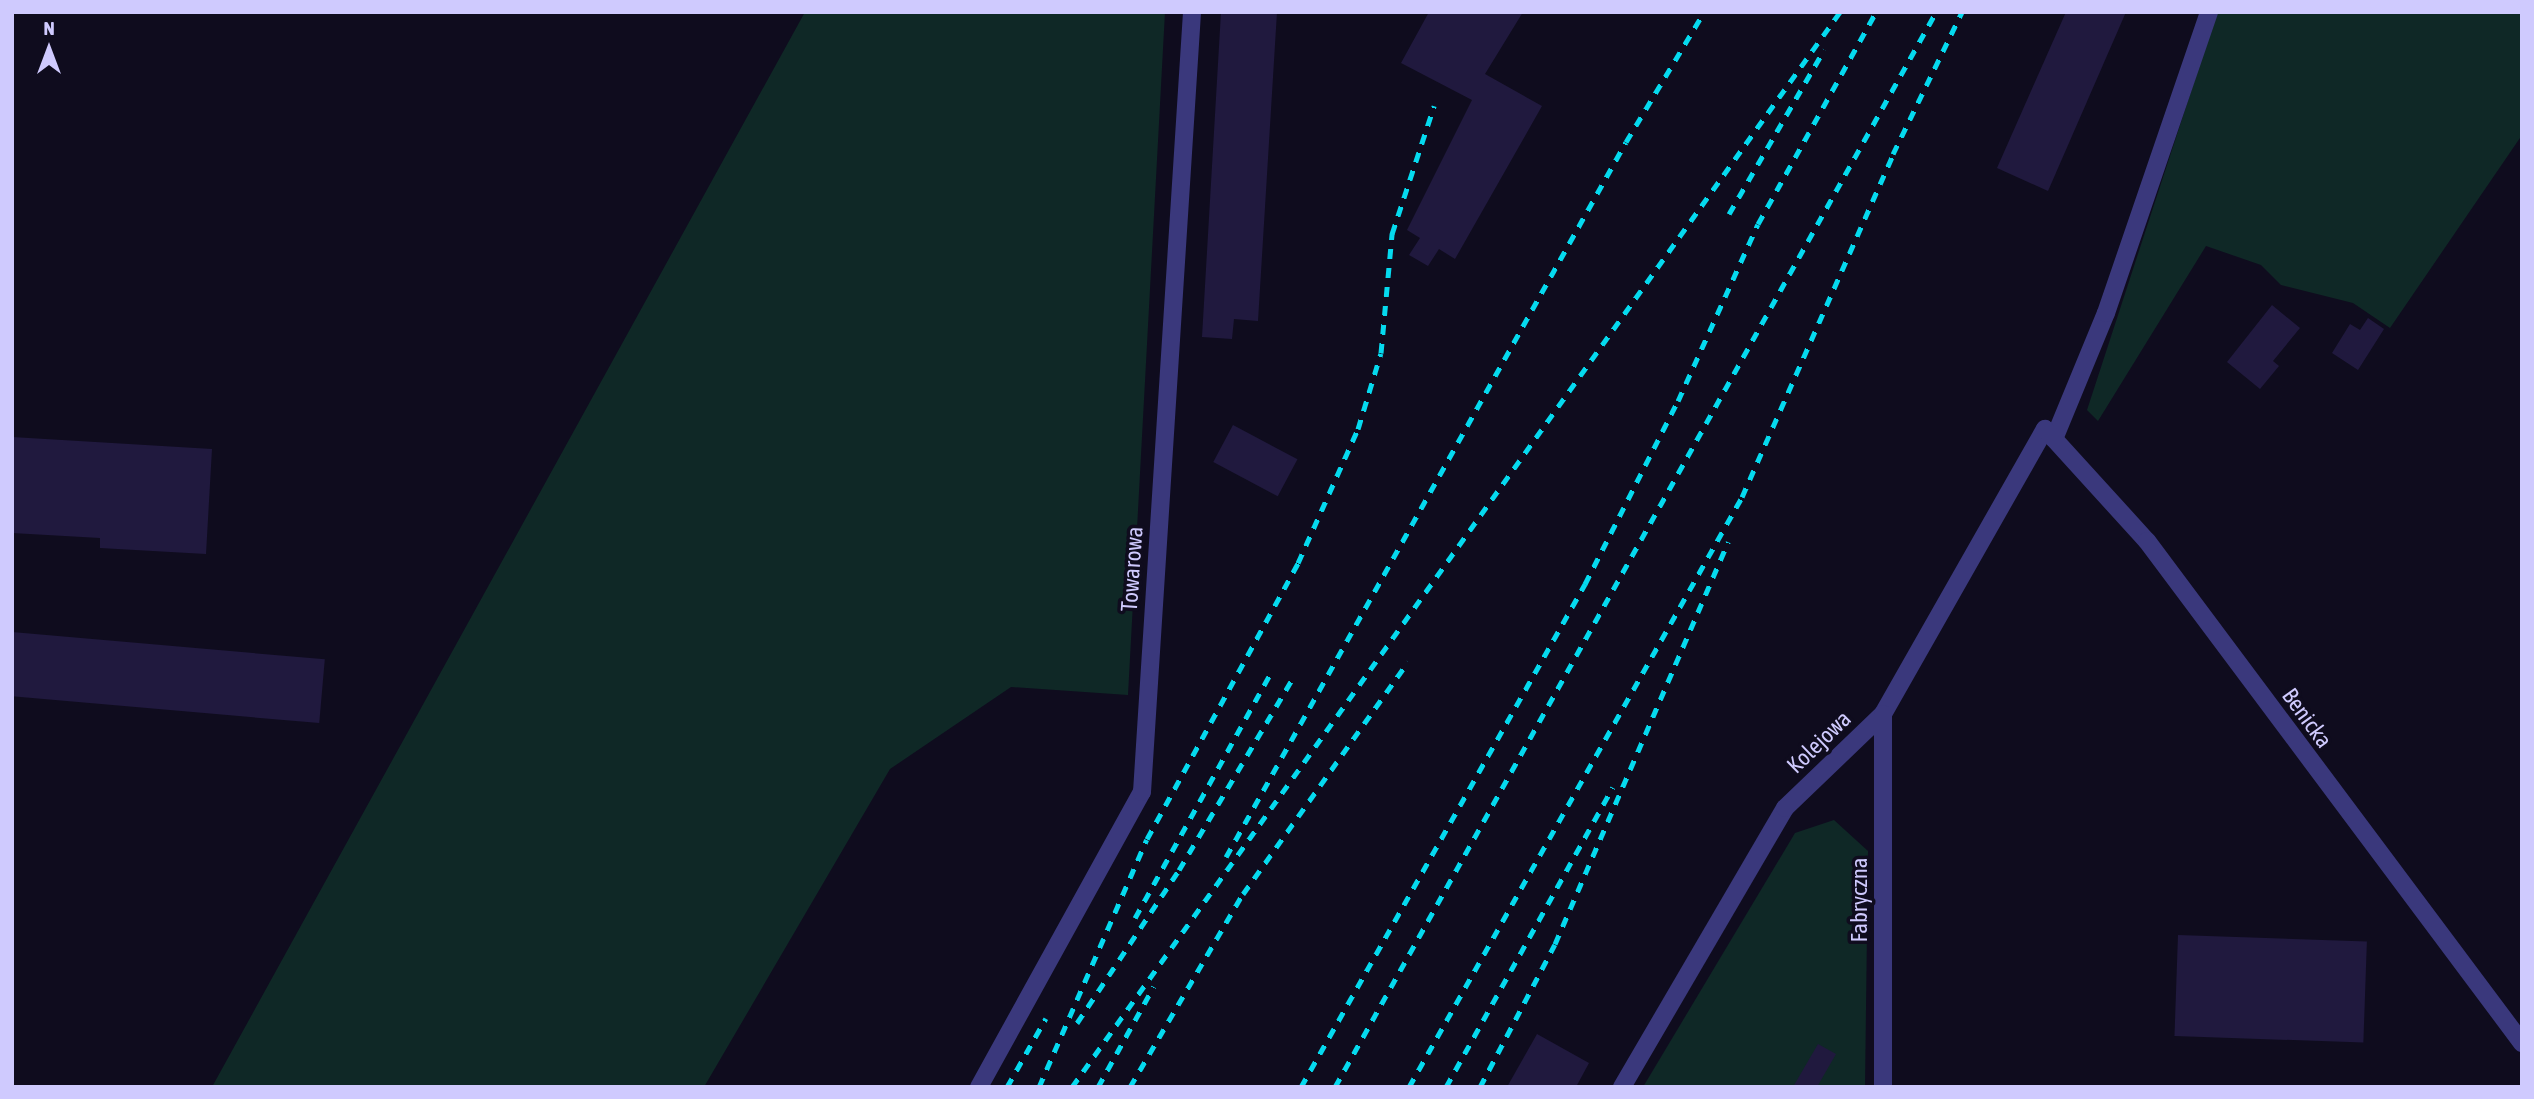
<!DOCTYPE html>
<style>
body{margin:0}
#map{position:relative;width:2534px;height:1099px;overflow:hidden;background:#0f0c1e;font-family:"Asap Condensed",sans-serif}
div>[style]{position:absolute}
.green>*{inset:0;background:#0f2826}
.building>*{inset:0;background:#20193e;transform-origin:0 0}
.minor>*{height:18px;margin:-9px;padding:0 9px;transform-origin:9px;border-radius:9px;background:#3a387c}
.rail>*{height:5px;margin-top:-2.5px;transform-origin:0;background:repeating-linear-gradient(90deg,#05daef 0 10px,transparent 0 19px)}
span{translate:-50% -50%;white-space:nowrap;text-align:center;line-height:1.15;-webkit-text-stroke:7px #0f0c1e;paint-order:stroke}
.street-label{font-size:23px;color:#cfcafe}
.frame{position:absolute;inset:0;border:14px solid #cfcafe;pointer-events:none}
.north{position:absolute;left:14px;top:14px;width:70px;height:70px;-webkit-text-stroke:5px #0f0c1e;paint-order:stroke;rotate:0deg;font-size:19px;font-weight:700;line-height:28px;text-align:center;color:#cfcafe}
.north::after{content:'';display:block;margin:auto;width:24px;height:32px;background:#cfcafe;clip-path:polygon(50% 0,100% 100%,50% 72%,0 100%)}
</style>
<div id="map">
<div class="green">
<i style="clip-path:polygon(805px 12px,1165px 12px,1128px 695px,1011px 687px,890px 769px,704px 1087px,212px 1087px)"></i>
<i style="clip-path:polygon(2217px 12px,2522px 12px,2522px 135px,2390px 328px,2353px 303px,2281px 285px,2261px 265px,2206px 246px,2098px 421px,2087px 410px)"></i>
<i style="clip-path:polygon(1834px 820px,1868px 851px,1865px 1087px,1643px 1087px,1795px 833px)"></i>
</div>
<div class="building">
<i style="clip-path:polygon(1221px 12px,1277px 12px,1258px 321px,1234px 319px,1232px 339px,1202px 337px)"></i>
<i style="clip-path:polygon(1429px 12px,1523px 12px,1485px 74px,1542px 106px,1455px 259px,1439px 249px,1428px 266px,1409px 255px,1420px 238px,1407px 230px,1472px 100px,1401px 63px)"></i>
<i style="clip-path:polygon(2066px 12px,2126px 12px,2048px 191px,1997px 168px)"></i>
<i style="clip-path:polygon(2272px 305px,2300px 328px,2273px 361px,2279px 366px,2260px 389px,2227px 362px)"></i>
<i style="clip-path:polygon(2368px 318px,2384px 329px,2358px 370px,2332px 353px,2350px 324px,2360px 330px)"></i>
<i style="left:1233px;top:425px;width:73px;height:42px;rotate:28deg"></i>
<i style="clip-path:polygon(12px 437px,212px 449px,206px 554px,100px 548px,100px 538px,12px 533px)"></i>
<i style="left:12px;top:632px;width:314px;height:64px;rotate:5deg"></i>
<i style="left:2178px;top:935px;width:189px;height:101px;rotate:2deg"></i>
<i style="clip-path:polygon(1537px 1034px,1589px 1063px,1576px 1087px,1507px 1087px)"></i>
<i style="clip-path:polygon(1818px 1044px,1836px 1054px,1817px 1087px,1793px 1087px)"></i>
</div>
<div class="minor">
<i style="left:2054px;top:439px;width:136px;rotate:-67.6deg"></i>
<i style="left:2106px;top:313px;width:318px;rotate:-71.1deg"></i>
<i style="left:979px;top:1087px;width:337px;rotate:-61.1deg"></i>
<i style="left:1142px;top:792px;width:782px;rotate:-86.33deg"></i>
<i style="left:1622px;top:1087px;width:323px;rotate:-59.7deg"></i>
<i style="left:1785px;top:808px;width:136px;rotate:-43.8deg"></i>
<i style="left:1883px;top:714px;width:328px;rotate:-60.4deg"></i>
<i style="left:2045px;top:429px;width:151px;rotate:47.7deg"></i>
<i style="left:2147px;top:541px;width:627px;rotate:53.24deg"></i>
<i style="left:1883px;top:1087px;width:373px;rotate:-90deg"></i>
</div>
<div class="rail">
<i style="left:1729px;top:214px;width:190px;rotate:-59.9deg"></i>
<i style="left:1226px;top:857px;width:819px;rotate:-60.78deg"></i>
<i style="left:1626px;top:142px;width:152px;rotate:-59deg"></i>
<i style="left:1135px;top:918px;width:282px;rotate:-61deg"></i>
<i style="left:1077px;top:1023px;width:184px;rotate:-56.3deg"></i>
<i style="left:1179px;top:870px;width:220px;rotate:-59.3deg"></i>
<i style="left:1007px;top:1087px;width:79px;rotate:-60.5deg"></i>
<i style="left:1039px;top:1087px;width:270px;rotate:-66.5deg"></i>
<i style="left:1147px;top:839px;width:315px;rotate:-61.3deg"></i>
<i style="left:1298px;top:563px;width:147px;rotate:-65.9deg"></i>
<i style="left:1358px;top:429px;width:79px;rotate:-73.2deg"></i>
<i style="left:1381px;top:353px;width:120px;rotate:-84.7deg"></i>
<i style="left:1392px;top:234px;width:135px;rotate:-71.8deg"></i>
<i style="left:1072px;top:1087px;width:1321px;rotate:-54.46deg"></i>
<i style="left:1098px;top:1087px;width:115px;rotate:-61deg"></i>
<i style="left:1130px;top:1087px;width:224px;rotate:-59.7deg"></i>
<i style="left:1243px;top:894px;width:285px;rotate:-54.6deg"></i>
<i style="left:1301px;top:1087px;width:578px;rotate:-60.55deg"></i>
<i style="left:1585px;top:584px;width:205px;rotate:-63.1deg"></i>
<i style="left:1678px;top:401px;width:194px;rotate:-65.7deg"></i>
<i style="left:1758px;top:224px;width:243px;rotate:-60.9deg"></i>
<i style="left:1335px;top:1087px;width:1232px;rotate:-60.79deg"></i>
<i style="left:1409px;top:1087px;width:677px;rotate:-60.56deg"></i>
<i style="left:1742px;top:497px;width:375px;rotate:-66.2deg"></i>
<i style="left:1893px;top:154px;width:158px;rotate:-64.1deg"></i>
<i style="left:1446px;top:1087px;width:343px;rotate:-60.9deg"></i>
<i style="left:1480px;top:1087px;width:161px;rotate:-62.3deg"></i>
<i style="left:1555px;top:944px;width:438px;rotate:-66.7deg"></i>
</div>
<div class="street-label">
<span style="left:1132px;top:569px;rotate:-86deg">Towarowa</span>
<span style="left:2307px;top:718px;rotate:54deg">Benicka</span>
<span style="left:1819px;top:742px;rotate:-44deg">Kolejowa</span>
<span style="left:1859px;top:900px;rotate:-90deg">Fabryczna</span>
</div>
<div class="frame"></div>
<div class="north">N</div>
</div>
